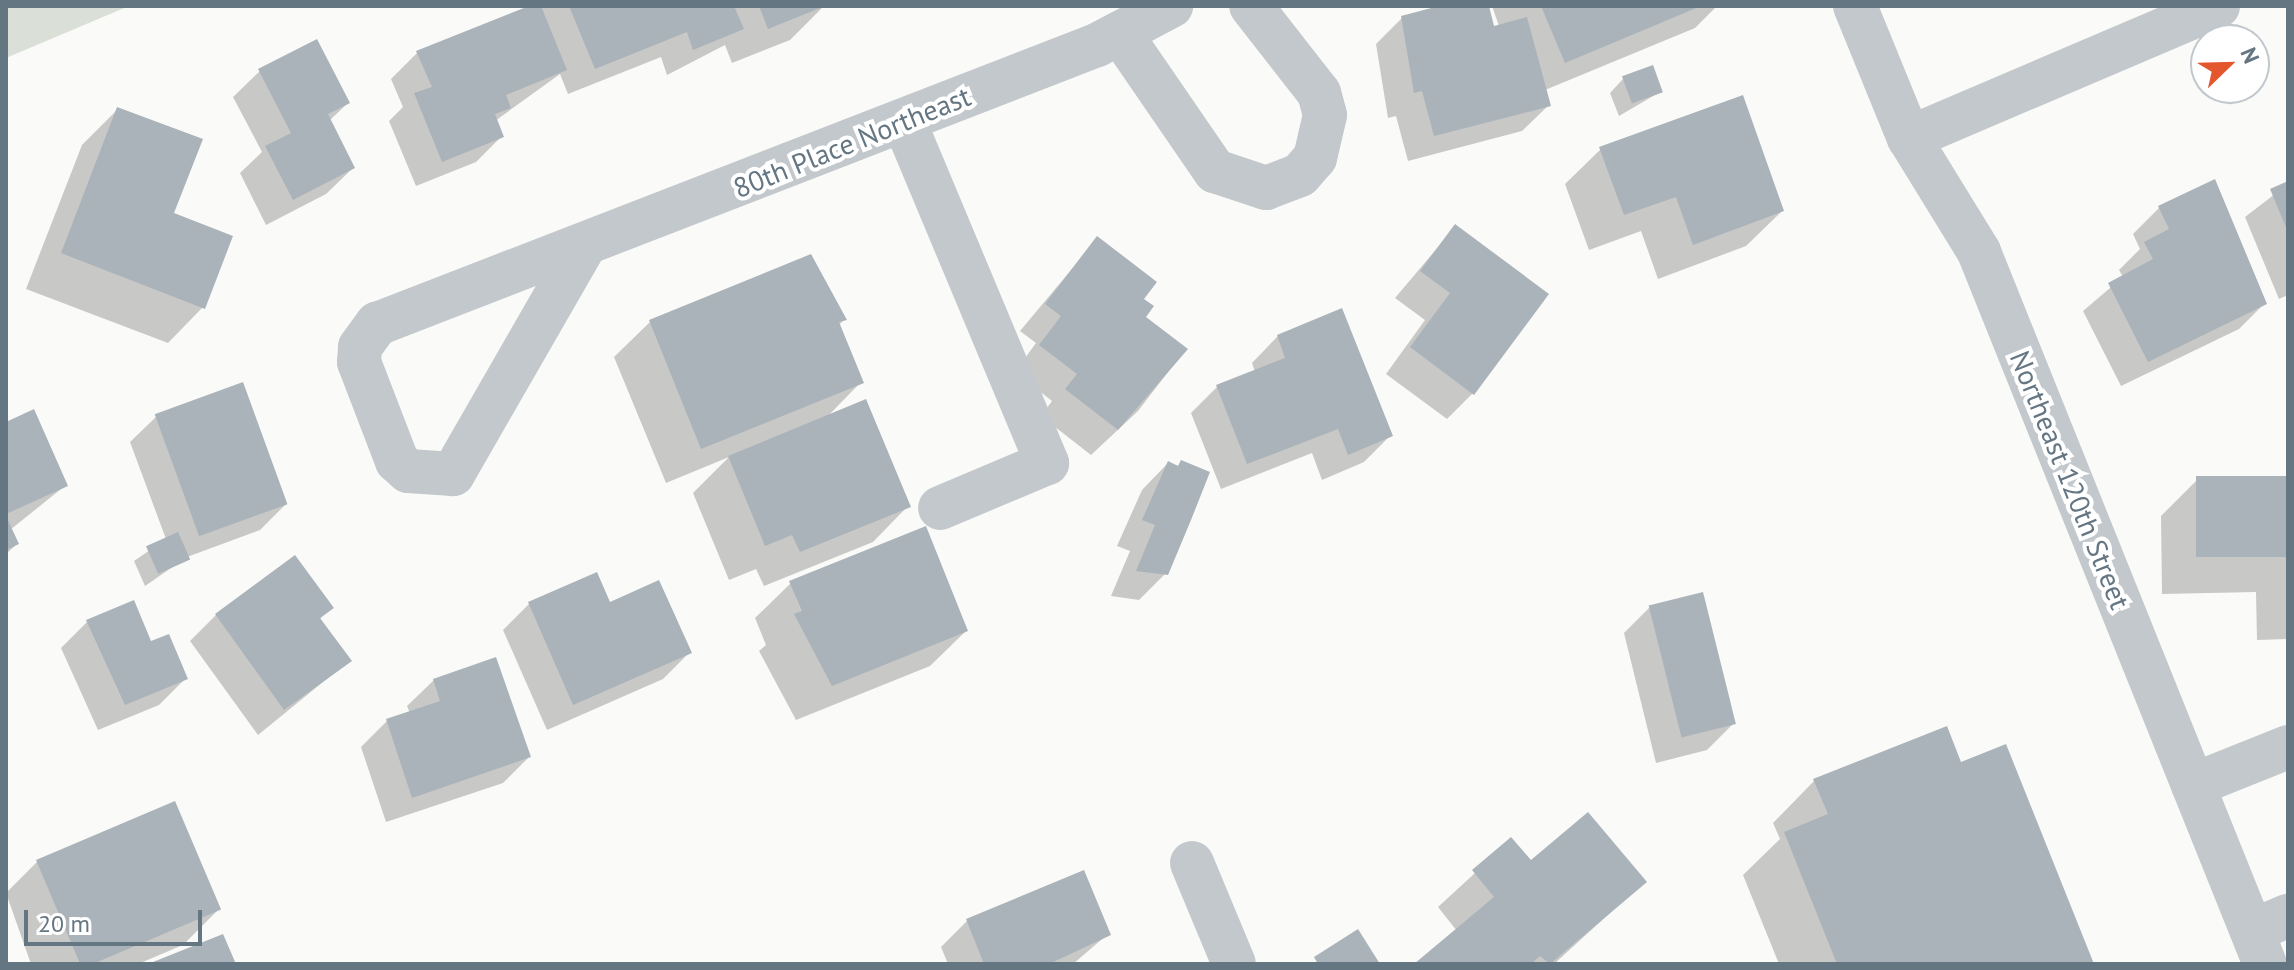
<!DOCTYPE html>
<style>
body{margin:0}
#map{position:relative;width:2294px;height:970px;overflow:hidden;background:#fafaf8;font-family:"PT Sans",sans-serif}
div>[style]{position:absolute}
.green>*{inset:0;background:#dadfd7}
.shadow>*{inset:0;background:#0003}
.building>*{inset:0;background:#aab3b9;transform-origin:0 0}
.minor>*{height:44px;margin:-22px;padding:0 22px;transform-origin:22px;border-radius:22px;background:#c3c8cc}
span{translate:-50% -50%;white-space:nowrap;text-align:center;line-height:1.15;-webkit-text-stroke:8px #fff;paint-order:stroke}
.street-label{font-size:28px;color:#657683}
.frame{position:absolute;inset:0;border:8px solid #657683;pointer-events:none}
.north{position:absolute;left:2190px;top:24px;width:80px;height:80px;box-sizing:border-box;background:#fff;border:2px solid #c1c8cd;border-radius:50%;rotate:67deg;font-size:22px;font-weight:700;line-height:32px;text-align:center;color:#657683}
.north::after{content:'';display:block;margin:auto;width:28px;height:36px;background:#e4572e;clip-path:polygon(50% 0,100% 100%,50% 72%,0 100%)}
.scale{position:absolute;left:24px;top:910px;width:178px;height:36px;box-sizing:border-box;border:4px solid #657683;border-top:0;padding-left:10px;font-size:24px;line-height:28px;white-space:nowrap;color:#657683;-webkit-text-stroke:6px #fff;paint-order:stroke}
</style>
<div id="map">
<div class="green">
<i style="clip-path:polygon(6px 6px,129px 6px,6px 58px)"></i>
</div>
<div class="shadow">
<i style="clip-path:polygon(534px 6px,540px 8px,824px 6px,790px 40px,732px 63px,725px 45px,667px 75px,661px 57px,568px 94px,560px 74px,495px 121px,502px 136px,476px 162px,416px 186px,389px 121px,403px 107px,391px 79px,417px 53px)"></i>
<i style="clip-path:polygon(1447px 6px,1487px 6px,1493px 28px,1499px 26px,1492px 6px,1717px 6px,1695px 28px,1545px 90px,1549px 105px,1522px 131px,1408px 161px,1396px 116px,1388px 118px,1376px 44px,1402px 18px)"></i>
<i style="clip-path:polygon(260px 71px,348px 103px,329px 121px,353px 168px,326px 194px,266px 225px,240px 173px,262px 152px,233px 97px)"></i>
<i style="clip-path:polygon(1623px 79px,1660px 92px,1619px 116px,1610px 93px)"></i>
<i style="clip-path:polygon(118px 109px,171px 214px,203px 307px,168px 343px,26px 289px,82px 145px)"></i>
<i style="clip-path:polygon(1601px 149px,1782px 211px,1746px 246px,1658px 279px,1641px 231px,1589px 250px,1565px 184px)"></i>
<i style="clip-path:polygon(2214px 182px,2265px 303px,2239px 329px,2121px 386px,2083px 311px,2123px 277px,2119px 270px,2140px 249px,2133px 234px,2159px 208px)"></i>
<i style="clip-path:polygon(2288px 184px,2288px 295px,2279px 299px,2245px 217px)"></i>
<i style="clip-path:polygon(1455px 227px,1473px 393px,1447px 419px,1386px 374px,1425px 320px,1395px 298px)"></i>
<i style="clip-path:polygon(1097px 239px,1141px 300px,1143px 318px,1185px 350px,1138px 411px,1091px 455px,1041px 416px,1052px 401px,1015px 372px,1036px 343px,1020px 331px)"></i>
<i style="clip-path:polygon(810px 257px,845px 319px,838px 326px,861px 382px,826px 418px,908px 506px,873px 542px,764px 586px,756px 569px,729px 580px,693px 493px,729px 457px,666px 483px,614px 357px,650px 322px)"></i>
<i style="clip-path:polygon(1278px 336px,1390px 436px,1364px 462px,1322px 480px,1312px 453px,1221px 489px,1191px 413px,1217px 387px,1255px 372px,1252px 363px)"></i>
<i style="clip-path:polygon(157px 416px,286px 504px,260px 530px,187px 557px,145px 586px,134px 561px,166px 539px,130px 442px)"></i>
<i style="clip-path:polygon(6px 424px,66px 485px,10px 530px,17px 544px,6px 554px)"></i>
<i style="clip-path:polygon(1168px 463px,1207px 474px,1166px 573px,1139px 600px,1111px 596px,1130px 551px,1117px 546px,1142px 490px)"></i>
<i style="clip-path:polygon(2288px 478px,2288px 639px,2257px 640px,2256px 592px,2162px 594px,2161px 516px,2197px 480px)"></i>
<i style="clip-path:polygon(791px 583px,966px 631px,930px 666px,796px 720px,759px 651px,766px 645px,755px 618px)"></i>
<i style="clip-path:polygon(133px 603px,150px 644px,185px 679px,159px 705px,98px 730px,61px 648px,87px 622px)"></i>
<i style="clip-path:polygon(530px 603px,689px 653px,663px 679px,547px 730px,503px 630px)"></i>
<i style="clip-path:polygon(331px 607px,319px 620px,350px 660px,258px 735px,190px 641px,216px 615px)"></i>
<i style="clip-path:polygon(1650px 607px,1733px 724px,1707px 750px,1656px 763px,1624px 633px)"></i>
<i style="clip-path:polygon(434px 680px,529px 757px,503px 783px,386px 822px,361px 747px,387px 721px,410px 713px,407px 706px)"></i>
<i style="clip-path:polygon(1960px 764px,2092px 964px,1779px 964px,1743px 875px,1780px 839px,1773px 823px,1814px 781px)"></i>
<i style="clip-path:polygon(1511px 840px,1531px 863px,1644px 882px,1554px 964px,1417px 964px,1457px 931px,1438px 907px)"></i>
<i style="clip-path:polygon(38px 861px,218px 910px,183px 945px,138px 964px,31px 964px,6px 893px)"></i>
<i style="clip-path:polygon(967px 921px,1108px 934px,1073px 964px,948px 964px,941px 947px)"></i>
</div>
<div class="building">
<i style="clip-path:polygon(529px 6px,541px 6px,567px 70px,506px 95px,511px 108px,495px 114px,504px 137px,442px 162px,414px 93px,432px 87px,416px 51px)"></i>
<i style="clip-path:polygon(569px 6px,734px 6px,744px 29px,693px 50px,687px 32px,595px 69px)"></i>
<i style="clip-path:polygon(759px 6px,825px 6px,768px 29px)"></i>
<i style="clip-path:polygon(1439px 6px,1489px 6px,1494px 26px,1527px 17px,1551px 106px,1434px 136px,1422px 91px,1414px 93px,1401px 16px)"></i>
<i style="clip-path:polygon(1541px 6px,1701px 6px,1565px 63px)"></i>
<i style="clip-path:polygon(317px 39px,350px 103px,328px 114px,355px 168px,293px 200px,265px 146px,291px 133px,258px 69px)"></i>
<i style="left:1653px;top:65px;width:29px;height:33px;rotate:70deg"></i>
<i style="clip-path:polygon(1743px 95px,1784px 211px,1693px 245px,1676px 197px,1624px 215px,1599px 147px)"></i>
<i style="clip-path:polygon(117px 107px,203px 139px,174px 213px,233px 236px,205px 309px,61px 253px)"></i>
<i style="clip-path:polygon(2215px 179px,2267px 304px,2148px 362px,2108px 283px,2153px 259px,2144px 242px,2169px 229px,2158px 206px)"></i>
<i style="clip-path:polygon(2288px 181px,2288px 232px,2270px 189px)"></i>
<i style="clip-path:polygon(1455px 224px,1549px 294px,1474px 395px,1410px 347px,1450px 293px,1420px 271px)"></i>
<i style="clip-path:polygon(1097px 236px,1157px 282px,1144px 299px,1154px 306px,1146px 317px,1188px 349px,1118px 430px,1065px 389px,1077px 374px,1039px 345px,1061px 316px,1045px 304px)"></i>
<i style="clip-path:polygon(811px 254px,847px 320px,839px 322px,864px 383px,701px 449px,649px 320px)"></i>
<i style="clip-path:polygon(1342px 308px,1393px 436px,1348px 455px,1338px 429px,1247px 464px,1216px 385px,1285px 358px,1277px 335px)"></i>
<i style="left:243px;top:382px;width:130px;height:94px;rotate:70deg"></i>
<i style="clip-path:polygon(866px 399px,911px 507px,800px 552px,792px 535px,765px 546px,728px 456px)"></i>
<i style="clip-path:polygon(34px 409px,68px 486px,6px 514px,6px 422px)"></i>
<i style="clip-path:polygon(1181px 460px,1210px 472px,1191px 520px,1168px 575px,1136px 571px,1155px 525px,1142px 520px,1168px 461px,1178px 466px)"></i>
<i style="left:2288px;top:476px;width:81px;height:92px;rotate:90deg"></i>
<i style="clip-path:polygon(6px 516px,19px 544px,6px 550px)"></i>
<i style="clip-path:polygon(926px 526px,968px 631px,832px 686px,794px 614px,802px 611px,789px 581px)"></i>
<i style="left:178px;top:532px;width:30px;height:35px;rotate:66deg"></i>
<i style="clip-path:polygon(295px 555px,334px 608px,320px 618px,352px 661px,284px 710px,215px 614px)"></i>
<i style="clip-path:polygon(597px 572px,610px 602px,659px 580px,692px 653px,573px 705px,528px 602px)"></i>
<i style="left:1703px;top:592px;width:136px;height:56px;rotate:76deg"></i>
<i style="clip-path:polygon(134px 600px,151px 641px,169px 634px,188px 679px,125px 705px,86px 620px)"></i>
<i style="clip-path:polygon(496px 657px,531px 757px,412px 798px,386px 719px,440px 701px,433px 679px)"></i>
<i style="clip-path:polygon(1947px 726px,1961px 762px,2006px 744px,2094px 964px,1837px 964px,1784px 832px,1828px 814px,1813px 779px)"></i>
<i style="left:175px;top:801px;width:118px;height:151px;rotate:67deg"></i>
<i style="clip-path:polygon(1588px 812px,1647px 882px,1550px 964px,1540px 956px,1531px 964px,1414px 964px,1494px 897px,1472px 870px,1511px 837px,1531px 860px)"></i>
<i style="clip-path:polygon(1084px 870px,1111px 935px,1049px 964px,984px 964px,966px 919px)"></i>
<i style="clip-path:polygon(1358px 929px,1380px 964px,1318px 964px,1314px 957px)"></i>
<i style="clip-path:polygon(223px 934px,236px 964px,148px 964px)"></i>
</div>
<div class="minor">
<i style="left:1855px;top:6px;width:143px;rotate:67.8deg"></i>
<i style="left:1909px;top:138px;width:134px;rotate:58.4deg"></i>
<i style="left:1979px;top:252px;width:767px;rotate:68.12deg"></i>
<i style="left:1120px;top:33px;width:168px;rotate:55.5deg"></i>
<i style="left:1215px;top:171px;width:54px;rotate:18.4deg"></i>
<i style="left:1266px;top:188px;width:36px;rotate:-21deg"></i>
<i style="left:1300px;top:175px;width:23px;rotate:-49deg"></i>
<i style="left:1315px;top:158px;width:44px;rotate:-76.9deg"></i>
<i style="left:1325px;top:115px;width:23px;rotate:-105deg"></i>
<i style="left:1319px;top:93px;width:110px;rotate:-128deg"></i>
<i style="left:904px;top:121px;width:371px;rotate:67.3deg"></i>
<i style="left:1047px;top:463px;width:116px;rotate:157.2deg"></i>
<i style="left:1909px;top:138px;width:336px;rotate:-23.1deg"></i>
<i style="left:583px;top:248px;width:261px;rotate:119.9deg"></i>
<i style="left:453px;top:474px;width:45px;rotate:-176.2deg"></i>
<i style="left:408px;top:471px;width:15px;rotate:-138deg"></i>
<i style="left:397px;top:461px;width:106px;rotate:-111deg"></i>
<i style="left:359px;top:362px;width:15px;rotate:-86deg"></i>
<i style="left:360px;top:347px;width:29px;rotate:-54deg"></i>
<i style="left:377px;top:324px;width:772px;rotate:-21.18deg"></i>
<i style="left:1097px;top:45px;width:84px;rotate:-27.8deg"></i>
<i style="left:2193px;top:785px;width:102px;rotate:-21.8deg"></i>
<i style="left:1192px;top:863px;width:109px;rotate:67.4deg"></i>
<i style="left:2252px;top:931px;width:39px;rotate:-23deg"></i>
</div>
<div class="street-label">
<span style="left:852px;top:142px;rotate:-22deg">80th Place Northeast</span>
<span style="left:2070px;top:480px;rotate:68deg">Northeast 120th Street</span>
</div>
<div class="frame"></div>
<div class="north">N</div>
<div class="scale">20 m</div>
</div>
